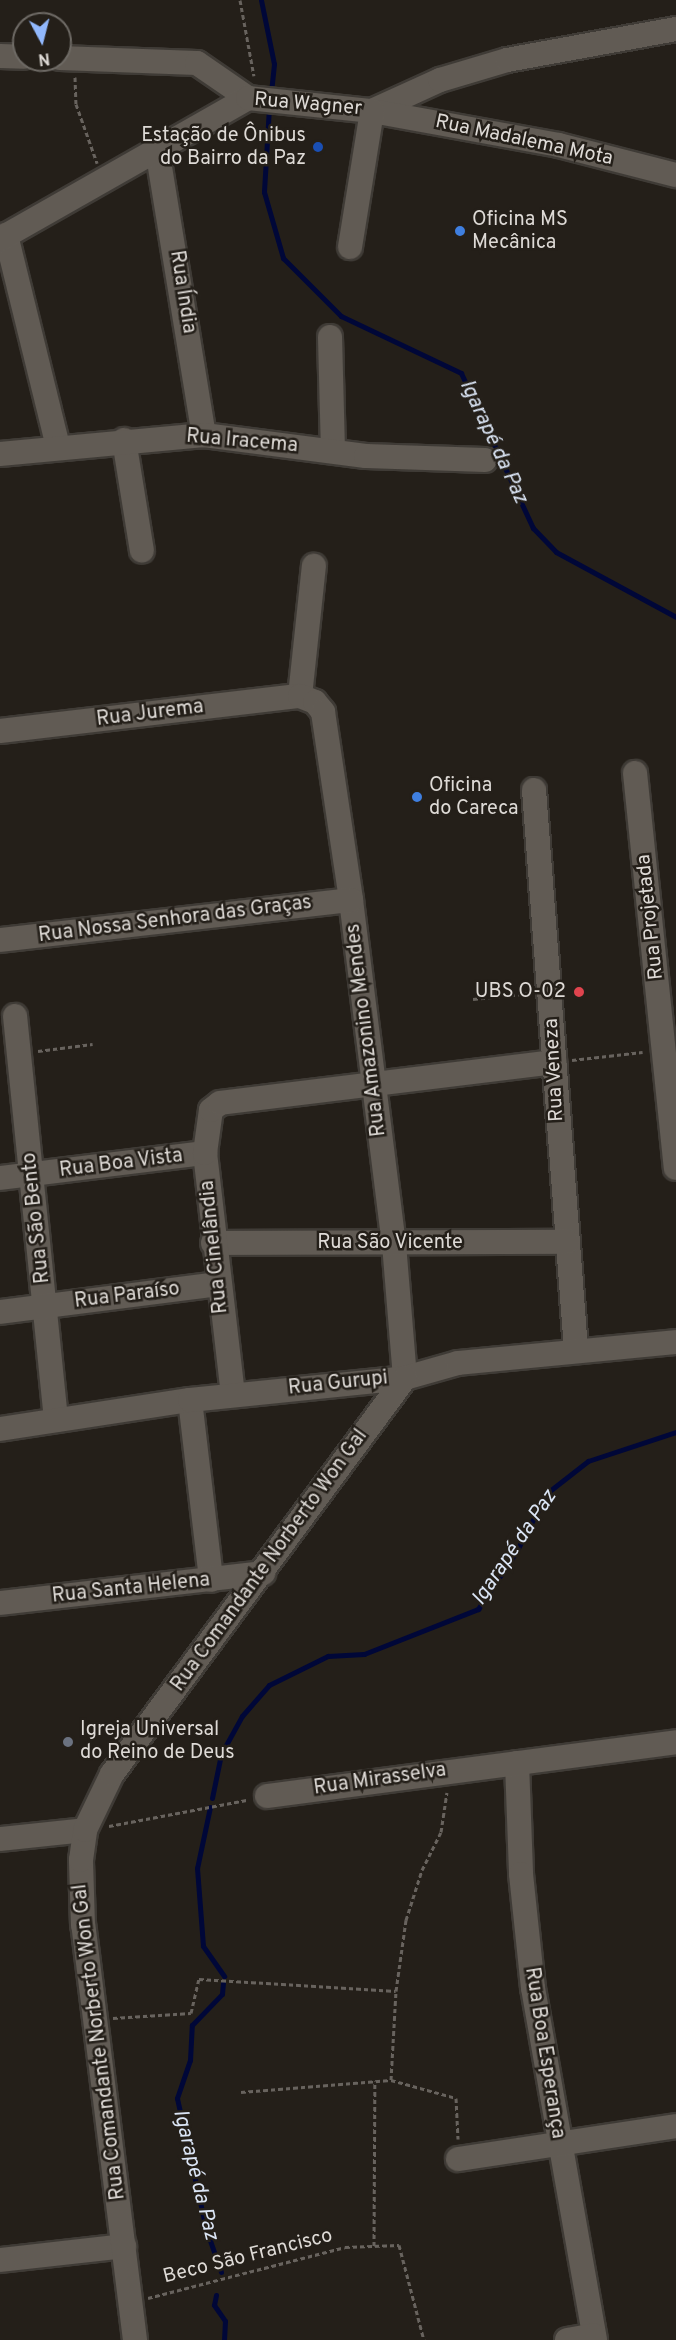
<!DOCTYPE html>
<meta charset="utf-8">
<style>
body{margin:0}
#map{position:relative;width:676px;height:2340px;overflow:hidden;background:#241f19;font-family:Overpass,sans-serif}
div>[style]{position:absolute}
.stream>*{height:5px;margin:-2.5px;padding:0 2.5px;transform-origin:2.5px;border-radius:2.5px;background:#000738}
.path>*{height:3px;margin-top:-1.5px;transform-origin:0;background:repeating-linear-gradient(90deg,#68635e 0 4.5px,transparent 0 7.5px)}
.roads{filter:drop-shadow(2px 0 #3f3b36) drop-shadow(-2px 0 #3f3b36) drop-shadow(0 2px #3f3b36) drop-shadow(0 -2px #3f3b36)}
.minor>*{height:24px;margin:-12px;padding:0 12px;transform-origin:12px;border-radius:12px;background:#615b54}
.dots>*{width:16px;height:16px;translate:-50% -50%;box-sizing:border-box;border:3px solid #241f19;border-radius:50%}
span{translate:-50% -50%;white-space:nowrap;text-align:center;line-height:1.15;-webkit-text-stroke:5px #241f19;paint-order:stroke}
.street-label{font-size:20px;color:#dedad6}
.poi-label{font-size:20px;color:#dedad6}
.right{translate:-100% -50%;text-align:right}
.left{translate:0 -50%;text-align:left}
.water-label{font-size:21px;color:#dbe5f5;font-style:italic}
.north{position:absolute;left:12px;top:12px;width:60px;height:60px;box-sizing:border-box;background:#241f19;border:2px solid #6e6a65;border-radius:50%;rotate:173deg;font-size:16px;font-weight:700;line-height:24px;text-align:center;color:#dedad6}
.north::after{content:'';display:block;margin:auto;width:21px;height:27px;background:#91b8fd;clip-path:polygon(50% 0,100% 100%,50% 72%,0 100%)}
</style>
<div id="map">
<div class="stream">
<i style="left:261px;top:0;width:65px;rotate:78.5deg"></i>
<i style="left:274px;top:64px;width:31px;rotate:96deg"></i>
<i style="left:269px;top:107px;width:85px;rotate:93.4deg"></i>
<i style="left:264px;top:192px;width:69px;rotate:73.9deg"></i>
<i style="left:283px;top:258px;width:82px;rotate:45deg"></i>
<i style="left:341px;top:316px;width:133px;rotate:25.4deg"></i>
<i style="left:461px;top:373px;width:171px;rotate:65.1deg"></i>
<i style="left:533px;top:528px;width:33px;rotate:46deg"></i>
<i style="left:556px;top:552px;width:136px;rotate:28.4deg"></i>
<i style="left:212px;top:1798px;width:45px;rotate:-78.4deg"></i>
<i style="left:221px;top:1754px;width:43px;rotate:-61.1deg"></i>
<i style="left:242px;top:1716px;width:41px;rotate:-48.9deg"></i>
<i style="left:269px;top:1685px;width:66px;rotate:-26.2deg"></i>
<i style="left:328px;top:1656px;width:36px;rotate:-3deg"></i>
<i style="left:364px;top:1654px;width:123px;rotate:-21.5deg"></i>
<i style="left:478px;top:1609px;width:69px;rotate:-56.3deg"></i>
<i style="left:516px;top:1552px;width:67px;rotate:-62.3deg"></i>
<i style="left:547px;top:1493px;width:52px;rotate:-38deg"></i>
<i style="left:588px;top:1461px;width:93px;rotate:-18.2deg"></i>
<i style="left:210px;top:1807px;width:62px;rotate:102deg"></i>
<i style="left:197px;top:1868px;width:78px;rotate:85.6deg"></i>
<i style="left:203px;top:1946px;width:37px;rotate:55deg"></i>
<i style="left:221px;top:2272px;width:46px;rotate:-109.2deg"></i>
<i style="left:206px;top:2229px;width:134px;rotate:-102.5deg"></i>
<i style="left:177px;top:2098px;width:40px;rotate:-71.1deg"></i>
<i style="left:190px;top:2060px;width:35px;rotate:-87deg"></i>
<i style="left:192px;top:2025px;width:43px;rotate:-45.9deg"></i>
<i style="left:222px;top:1994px;width:11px;rotate:-85deg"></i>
<i style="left:216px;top:2295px;width:10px;rotate:101deg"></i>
<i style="left:214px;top:2305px;width:19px;rotate:55deg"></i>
<i style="left:225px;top:2321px;width:19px;rotate:93deg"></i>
</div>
<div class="path">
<i style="left:240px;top:0;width:77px;rotate:79.6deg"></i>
<i style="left:75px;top:77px;width:27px;rotate:88deg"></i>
<i style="left:76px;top:104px;width:63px;rotate:70.4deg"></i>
<i style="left:473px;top:999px;width:58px;rotate:-5.9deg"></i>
<i style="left:38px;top:1051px;width:55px;rotate:-7.3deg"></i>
<i style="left:572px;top:1060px;width:71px;rotate:-6.4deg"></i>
<i style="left:109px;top:1826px;width:140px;rotate:-10.7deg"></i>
<i style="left:113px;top:2018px;width:78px;rotate:-3.7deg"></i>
<i style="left:191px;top:2013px;width:35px;rotate:-77deg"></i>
<i style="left:199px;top:1979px;width:197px;rotate:3.5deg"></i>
<i style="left:391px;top:2080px;width:89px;rotate:-86.8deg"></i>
<i style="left:396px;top:1991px;width:72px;rotate:-82deg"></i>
<i style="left:406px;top:1920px;width:52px;rotate:-72.3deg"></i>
<i style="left:422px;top:1870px;width:42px;rotate:-63.4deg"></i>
<i style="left:441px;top:1832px;width:40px;rotate:-81.5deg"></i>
<i style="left:241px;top:2092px;width:150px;rotate:-4.6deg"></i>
<i style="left:391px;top:2080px;width:67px;rotate:15.5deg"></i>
<i style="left:456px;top:2098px;width:41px;rotate:87.2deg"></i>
<i style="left:374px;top:2246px;width:165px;rotate:-89.7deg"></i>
<i style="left:148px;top:2298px;width:203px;rotate:-14.5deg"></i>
<i style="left:345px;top:2247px;width:54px;rotate:-2.1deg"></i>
<i style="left:399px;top:2245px;width:98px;rotate:75.3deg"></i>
</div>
<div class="roads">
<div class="minor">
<i style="left:0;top:56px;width:24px;rotate:2deg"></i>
<i style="left:60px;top:58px;width:137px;rotate:2.1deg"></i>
<i style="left:197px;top:63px;width:62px;rotate:34.5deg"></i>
<i style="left:372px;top:111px;width:75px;rotate:-24.5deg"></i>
<i style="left:440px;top:80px;width:70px;rotate:-16.6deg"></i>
<i style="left:507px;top:60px;width:172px;rotate:-10.4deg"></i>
<i style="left:157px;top:149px;width:290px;rotate:80.7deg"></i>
<i style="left:6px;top:235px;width:218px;rotate:76.2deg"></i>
<i style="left:0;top:239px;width:285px;rotate:-29.6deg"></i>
<i style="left:248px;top:98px;width:125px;rotate:6deg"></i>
<i style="left:372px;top:111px;width:190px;rotate:10.3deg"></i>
<i style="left:559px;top:145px;width:121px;rotate:14.4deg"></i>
<i style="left:350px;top:247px;width:138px;rotate:-80.8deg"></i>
<i style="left:330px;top:337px;width:114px;rotate:88.5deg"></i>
<i style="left:124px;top:440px;width:112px;rotate:80.8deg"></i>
<i style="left:0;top:454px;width:205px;rotate:-5.3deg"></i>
<i style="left:204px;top:435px;width:163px;rotate:7.4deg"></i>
<i style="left:366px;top:456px;width:119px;rotate:1.9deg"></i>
<i style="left:300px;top:696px;width:131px;rotate:-83.9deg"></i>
<i style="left:0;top:731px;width:302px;rotate:-6.7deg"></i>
<i style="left:300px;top:696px;width:16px;rotate:22deg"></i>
<i style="left:315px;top:702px;width:13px;rotate:51deg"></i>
<i style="left:323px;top:712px;width:190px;rotate:81.5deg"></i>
<i style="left:351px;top:900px;width:347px;rotate:82.9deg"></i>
<i style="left:394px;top:1244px;width:134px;rotate:85.3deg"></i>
<i style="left:635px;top:773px;width:397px;rotate:84.1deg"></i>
<i style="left:534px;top:790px;width:562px;rotate:85.71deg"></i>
<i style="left:0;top:940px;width:353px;rotate:-6.5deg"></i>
<i style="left:15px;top:1016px;width:406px;rotate:84.2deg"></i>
<i style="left:0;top:1178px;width:207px;rotate:-7deg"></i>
<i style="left:213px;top:1243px;width:354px;rotate:-0.2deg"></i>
<i style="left:0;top:1312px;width:220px;rotate:-7.3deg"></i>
<i style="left:233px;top:1395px;width:244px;rotate:-96.6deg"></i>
<i style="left:205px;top:1153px;width:43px;rotate:-82.1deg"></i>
<i style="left:211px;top:1110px;width:11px;rotate:-38deg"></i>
<i style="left:220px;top:1103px;width:337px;rotate:-7deg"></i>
<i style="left:190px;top:1400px;width:181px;rotate:83.3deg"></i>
<i style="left:0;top:1429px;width:192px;rotate:-8.7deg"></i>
<i style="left:190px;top:1400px;width:216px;rotate:-5.8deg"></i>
<i style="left:405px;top:1378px;width:55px;rotate:-15.8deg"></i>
<i style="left:458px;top:1363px;width:219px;rotate:-5.5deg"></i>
<i style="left:0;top:1603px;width:265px;rotate:-6.5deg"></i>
<i style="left:517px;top:1763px;width:111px;rotate:87.9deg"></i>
<i style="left:521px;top:1874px;width:115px;rotate:84deg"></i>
<i style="left:533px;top:1988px;width:357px;rotate:80deg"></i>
<i style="left:267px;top:1796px;width:413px;rotate:-7.5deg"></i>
<i style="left:0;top:1839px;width:85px;rotate:-6deg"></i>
<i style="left:458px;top:2159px;width:220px;rotate:-8.6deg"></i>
<i style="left:0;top:2260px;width:125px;rotate:-6.4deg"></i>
<i style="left:135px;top:2340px;width:418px;rotate:-97.1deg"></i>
<i style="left:83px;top:1925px;width:65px;rotate:-91.8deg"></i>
<i style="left:81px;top:1860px;width:30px;rotate:-82deg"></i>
<i style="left:85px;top:1830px;width:62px;rotate:-64.3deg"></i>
<i style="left:112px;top:1774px;width:493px;rotate:-53.5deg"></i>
<i style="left:567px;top:2340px;width:27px;rotate:-10deg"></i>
</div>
</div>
<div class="dots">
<i style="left:318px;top:147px;background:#1a4fb4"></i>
<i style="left:460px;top:231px;background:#3f7fe0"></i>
<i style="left:417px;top:797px;background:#3f7fe0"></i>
<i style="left:579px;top:992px;background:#e0444e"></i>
<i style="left:68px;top:1742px;background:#6b7280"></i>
</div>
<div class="street-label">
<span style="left:308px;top:105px;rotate:5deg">Rua Wagner</span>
<span style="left:524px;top:141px;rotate:12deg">Rua Madalema Mota</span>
<span style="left:182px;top:292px;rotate:81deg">Rua Índia</span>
<span style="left:242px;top:442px;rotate:5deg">Rua Iracema</span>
<span style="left:150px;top:714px;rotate:-7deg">Rua Jurema</span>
<span style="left:651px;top:917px;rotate:-96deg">Rua Projetada</span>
<span style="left:175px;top:920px;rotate:-7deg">Rua Nossa Senhora das Graças</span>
<span style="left:367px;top:1030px;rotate:-97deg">Rua Amazonino Mendes</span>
<span style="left:555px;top:1070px;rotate:-93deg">Rua Veneza</span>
<span style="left:121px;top:1164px;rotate:-7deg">Rua Boa Vista</span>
<span style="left:37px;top:1218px;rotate:-96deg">Rua São Bento</span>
<span style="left:390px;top:1243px">Rua São Vicente</span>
<span style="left:215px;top:1247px;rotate:-96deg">Rua Cinelândia</span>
<span style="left:127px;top:1296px;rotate:-7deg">Rua Paraíso</span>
<span style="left:338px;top:1384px;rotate:-6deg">Rua Gurupi</span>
<span style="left:270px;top:1561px;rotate:-54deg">Rua Comandante Norberto Won Gal</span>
<span style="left:131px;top:1589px;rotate:-6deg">Rua Santa Helena</span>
<span style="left:380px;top:1780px;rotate:-8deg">Rua Mirasselva</span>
<span style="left:100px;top:2042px;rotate:-97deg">Rua Comandante Norberto Won Gal</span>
<span style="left:544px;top:2053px;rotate:81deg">Rua Boa Esperança</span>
<span style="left:248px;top:2257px;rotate:-14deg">Beco São Francisco</span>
</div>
<div class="poi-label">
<span class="right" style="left:306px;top:148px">Estação de Ônibus<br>do Bairro da Paz</span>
<span class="left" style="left:472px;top:232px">Oficina MS<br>Mecânica</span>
<span class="left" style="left:429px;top:798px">Oficina<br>do Careca</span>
<span class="right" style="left:566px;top:992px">UBS O-02</span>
<span class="left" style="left:80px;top:1742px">Igreja Universal<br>do Reino de Deus</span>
</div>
<div class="water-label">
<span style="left:493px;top:442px;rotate:65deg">Igarapé da Paz</span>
<span style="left:515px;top:1548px;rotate:-56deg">Igarapé da Paz</span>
<span style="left:195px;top:2175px;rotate:76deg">Igarapé da Paz</span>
</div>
<div class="north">N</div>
</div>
